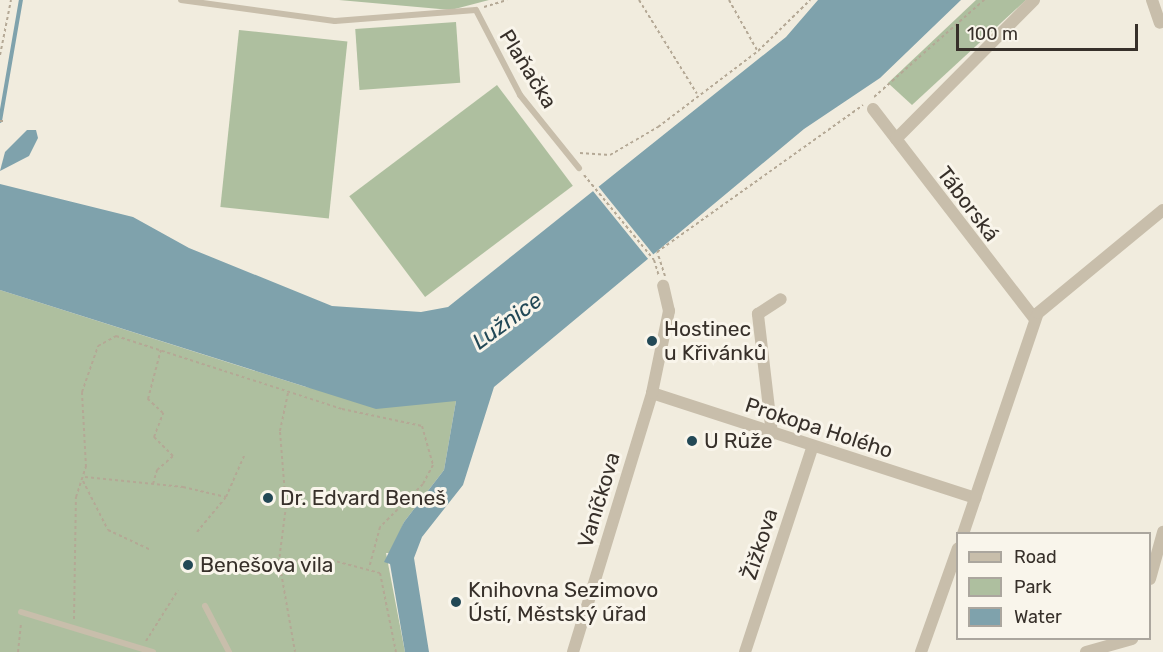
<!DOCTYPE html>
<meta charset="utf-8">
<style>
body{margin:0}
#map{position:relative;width:1163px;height:652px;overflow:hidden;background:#f1ecde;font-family:Rubik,sans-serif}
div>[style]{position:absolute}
.green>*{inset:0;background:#aebf9f;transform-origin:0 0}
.water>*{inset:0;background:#7fa2ac}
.pier>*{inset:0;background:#f1ecde;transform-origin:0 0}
.stream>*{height:4px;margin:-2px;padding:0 2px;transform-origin:2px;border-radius:2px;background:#7fa2ac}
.path>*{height:2px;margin-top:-1px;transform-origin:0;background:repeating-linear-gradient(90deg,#b4a895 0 3px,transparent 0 6px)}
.lane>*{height:6px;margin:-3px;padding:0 3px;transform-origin:3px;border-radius:3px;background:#c8beab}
.street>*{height:12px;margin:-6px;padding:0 6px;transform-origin:6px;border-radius:6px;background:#c8beab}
.dots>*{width:16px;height:16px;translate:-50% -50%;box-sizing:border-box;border:3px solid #f9f5eb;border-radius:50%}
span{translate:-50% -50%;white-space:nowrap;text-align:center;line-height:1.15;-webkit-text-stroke:6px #f9f5eb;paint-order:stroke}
.street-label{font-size:21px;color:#37302a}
.poi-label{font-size:21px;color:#37302a}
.left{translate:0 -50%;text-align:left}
.water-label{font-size:22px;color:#224856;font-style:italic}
.legend{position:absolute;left:956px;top:532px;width:195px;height:108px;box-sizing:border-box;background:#f9f5eb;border:2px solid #aba69e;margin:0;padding:8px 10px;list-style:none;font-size:18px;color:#37302a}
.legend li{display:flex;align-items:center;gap:12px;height:30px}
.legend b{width:30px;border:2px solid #aba69e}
.scale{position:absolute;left:956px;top:24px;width:182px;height:27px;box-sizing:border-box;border:3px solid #37302a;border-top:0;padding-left:8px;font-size:18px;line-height:21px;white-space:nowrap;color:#37302a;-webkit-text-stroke:4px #f9f5eb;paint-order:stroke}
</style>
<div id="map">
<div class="green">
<i style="clip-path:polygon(339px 0,489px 0,451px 10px)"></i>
<i style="clip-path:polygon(976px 0,1026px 0,912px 105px,888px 83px)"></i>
<i style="left:456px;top:22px;width:61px;height:101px;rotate:86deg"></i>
<i style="left:239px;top:30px;width:109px;height:178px;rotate:6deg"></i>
<i style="left:497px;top:85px;width:126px;height:185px;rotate:53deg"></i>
<i style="clip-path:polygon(0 290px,306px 387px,456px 401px,444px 470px,404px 522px,392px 553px,386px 553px,405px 652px,0 652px)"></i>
</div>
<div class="water">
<i style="clip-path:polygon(818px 0,961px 0,880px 78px,804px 129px,494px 387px,463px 485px,422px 537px,414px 558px,429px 652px,405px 652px,390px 564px,384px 562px,404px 522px,444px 470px,456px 401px,376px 409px,0 290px,0 184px,133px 217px,189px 248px,332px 306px,421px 312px,448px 307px,786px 37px)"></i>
<i style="clip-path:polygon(27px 130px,36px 130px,38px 138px,29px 156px,0 171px,5px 152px)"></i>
</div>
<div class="pier">
<i style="left:598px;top:186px;width:90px;height:7px;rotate:51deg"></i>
</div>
<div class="stream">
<i style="left:0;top:121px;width:123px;rotate:-80.2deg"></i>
</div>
<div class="path">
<i style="left:639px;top:0;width:110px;rotate:58.3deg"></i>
<i style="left:729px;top:0;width:57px;rotate:60.8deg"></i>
<i style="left:484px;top:7px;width:24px;rotate:-17deg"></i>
<i style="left:0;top:55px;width:56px;rotate:-78.7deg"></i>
<i style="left:874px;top:97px;width:147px;rotate:-41.4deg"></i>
<i style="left:0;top:121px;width:4px"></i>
<i style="left:580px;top:153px;width:30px;rotate:4deg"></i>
<i style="left:610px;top:155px;width:56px;rotate:-30.3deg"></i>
<i style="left:658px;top:127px;width:126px;rotate:-37.2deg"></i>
<i style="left:758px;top:51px;width:73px;rotate:-44.4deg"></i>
<i style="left:584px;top:175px;width:110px;rotate:50.5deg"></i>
<i style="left:654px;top:260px;width:17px;rotate:73deg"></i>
<i style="left:665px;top:276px;width:25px;rotate:-108deg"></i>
<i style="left:657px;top:252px;width:253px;rotate:-35.5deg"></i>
<i style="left:288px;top:393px;width:40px;rotate:102deg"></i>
<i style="left:280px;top:432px;width:74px;rotate:85.4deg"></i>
<i style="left:286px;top:506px;width:55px;rotate:97.3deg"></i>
<i style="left:279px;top:561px;width:52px;rotate:-1.1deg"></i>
<i style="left:331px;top:560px;width:51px;rotate:14.9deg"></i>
<i style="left:380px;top:573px;width:81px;rotate:78.6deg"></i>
<i style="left:85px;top:477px;width:99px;rotate:5.8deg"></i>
<i style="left:183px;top:487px;width:44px;rotate:13.1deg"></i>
<i style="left:83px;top:481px;width:55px;rotate:63deg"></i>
<i style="left:108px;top:530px;width:47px;rotate:24.9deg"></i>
<i style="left:153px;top:484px;width:15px;rotate:-74deg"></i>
<i style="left:157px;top:470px;width:21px;rotate:-41deg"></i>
<i style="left:173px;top:456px;width:27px;rotate:-135deg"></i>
<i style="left:154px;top:437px;width:26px;rotate:-69deg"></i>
<i style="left:163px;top:413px;width:21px;rotate:-137deg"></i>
<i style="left:148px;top:399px;width:52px;rotate:-75.4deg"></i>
<i style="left:197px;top:532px;width:45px;rotate:-50.4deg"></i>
<i style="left:226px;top:497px;width:45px;rotate:-66.3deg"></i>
<i style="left:279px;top:561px;width:92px;rotate:80deg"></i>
<i style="left:74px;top:619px;width:122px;rotate:-89.1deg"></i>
<i style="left:76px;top:497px;width:32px;rotate:-72deg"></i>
<i style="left:86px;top:467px;width:75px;rotate:-93.1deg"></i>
<i style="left:82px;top:392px;width:49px;rotate:-70.8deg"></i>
<i style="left:98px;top:346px;width:21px;rotate:-29deg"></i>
<i style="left:116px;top:336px;width:237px;rotate:17.9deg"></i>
<i style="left:342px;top:409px;width:82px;rotate:12deg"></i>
<i style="left:422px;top:426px;width:41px;rotate:74.2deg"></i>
<i style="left:433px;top:465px;width:21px;rotate:118deg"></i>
<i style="left:423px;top:484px;width:61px;rotate:135deg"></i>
<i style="left:380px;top:527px;width:42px;rotate:105deg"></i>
<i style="left:146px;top:641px;width:60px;rotate:-57.9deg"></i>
<i style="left:18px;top:652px;width:30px;rotate:-84deg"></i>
</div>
<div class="lane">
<i style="left:181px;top:0;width:155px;rotate:7.8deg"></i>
<i style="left:335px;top:21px;width:141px;rotate:-4.5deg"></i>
<i style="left:476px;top:10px;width:96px;rotate:62.6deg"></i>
<i style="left:520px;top:95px;width:94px;rotate:51.1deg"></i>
<i style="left:205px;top:606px;width:52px;rotate:62.4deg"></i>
<i style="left:21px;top:612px;width:138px;rotate:16.9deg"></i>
</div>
<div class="street">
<i style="left:1152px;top:0;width:24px;rotate:71deg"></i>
<i style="left:873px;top:109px;width:265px;rotate:52.4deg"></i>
<i style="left:896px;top:139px;width:196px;rotate:-45.2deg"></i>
<i style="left:652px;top:393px;width:340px;rotate:18deg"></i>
<i style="left:772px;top:434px;width:121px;rotate:-96.7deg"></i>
<i style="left:758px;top:314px;width:27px;rotate:-33deg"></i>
<i style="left:963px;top:534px;width:233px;rotate:-71.3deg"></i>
<i style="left:1038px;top:313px;width:162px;rotate:-39.5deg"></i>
<i style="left:1150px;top:579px;width:49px;rotate:-74.5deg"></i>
<i style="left:573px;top:652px;width:271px;rotate:-73deg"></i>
<i style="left:652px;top:393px;width:84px;rotate:-78.3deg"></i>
<i style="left:669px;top:311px;width:26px;rotate:-103deg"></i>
<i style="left:745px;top:652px;width:215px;rotate:-71.8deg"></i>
<i style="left:921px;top:652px;width:110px;rotate:-70.4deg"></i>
<i style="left:1086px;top:652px;width:48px;rotate:-15.8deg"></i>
</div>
<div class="dots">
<i style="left:652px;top:341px;background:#224856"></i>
<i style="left:692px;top:441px;background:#224856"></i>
<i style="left:268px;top:498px;background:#224856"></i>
<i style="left:188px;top:565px;background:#224856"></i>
<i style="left:456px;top:602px;background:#224856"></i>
</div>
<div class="street-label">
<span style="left:528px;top:69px;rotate:58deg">Plaňačka</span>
<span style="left:968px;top:204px;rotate:53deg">Táborská</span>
<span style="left:819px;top:428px;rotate:18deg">Prokopa Holého</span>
<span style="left:599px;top:500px;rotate:-73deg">Vaníčkova</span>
<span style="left:760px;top:544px;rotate:-72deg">Žižkova</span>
</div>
<div class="poi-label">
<span class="left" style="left:664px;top:341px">Hostinec<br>u Křivánků</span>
<span class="left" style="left:704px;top:441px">U Růže</span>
<span class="left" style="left:280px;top:498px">Dr. Edvard Beneš</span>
<span class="left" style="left:200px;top:565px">Benešova vila</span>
<span class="left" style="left:468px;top:602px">Knihovna Sezimovo<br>Ústí, Městský úřad</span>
</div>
<div class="water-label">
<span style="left:507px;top:321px;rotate:-36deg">Lužnice</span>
</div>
<ul class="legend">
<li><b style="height:8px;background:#c8beab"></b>Road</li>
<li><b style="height:16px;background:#aebf9f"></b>Park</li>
<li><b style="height:16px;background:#7fa2ac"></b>Water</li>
</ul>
<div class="scale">100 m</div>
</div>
